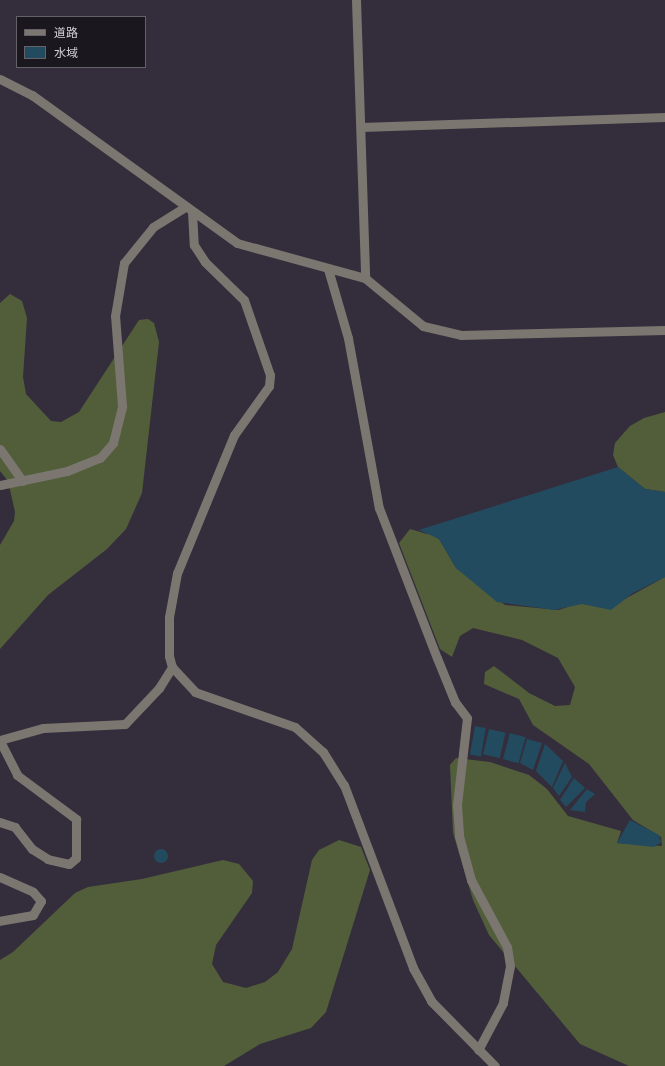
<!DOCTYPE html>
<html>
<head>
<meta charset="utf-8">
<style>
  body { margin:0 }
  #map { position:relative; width:665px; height:1066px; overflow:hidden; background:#342e3c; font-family:Manrope,"Noto Sans JP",sans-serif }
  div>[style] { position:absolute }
  .forest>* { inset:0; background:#525e3a }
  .water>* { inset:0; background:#224b5f; transform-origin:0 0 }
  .round { border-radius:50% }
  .minor>* { height:9px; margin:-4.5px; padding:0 4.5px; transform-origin:4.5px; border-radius:4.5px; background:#7b7770 }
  span { translate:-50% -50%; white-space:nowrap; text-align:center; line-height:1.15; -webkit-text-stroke:4px #1a171e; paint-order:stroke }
  .legend { position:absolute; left:16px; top:16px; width:130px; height:52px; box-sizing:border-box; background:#1a171e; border:1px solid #646168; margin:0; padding:5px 7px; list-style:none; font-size:12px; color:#d3cfd8 }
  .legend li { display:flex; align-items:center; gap:8px; height:20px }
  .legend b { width:20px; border:1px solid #646168 }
</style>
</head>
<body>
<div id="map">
  <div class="forest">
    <i style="clip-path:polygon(10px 294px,22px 301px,27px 318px,23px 377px,26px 394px,51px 421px,61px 422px,79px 412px,139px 320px,148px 319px,154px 323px,159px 342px,142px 493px,126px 529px,107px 549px,48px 595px,0 649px,0 545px,14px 521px,15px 512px,8px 481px,0 471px,0 303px)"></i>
    <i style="clip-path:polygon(665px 412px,665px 492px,645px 489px,618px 467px,613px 455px,615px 443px,630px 426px,644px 418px)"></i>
    <i style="clip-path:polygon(410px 529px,427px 534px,430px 532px,439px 539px,456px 568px,505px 605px,559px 610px,576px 604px,623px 600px,665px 577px,665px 1066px,629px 1066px,580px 1044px,489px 935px,473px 900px,453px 833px,450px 765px,456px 758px,490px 762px,529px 775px,547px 789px,568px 816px,621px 831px,617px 843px,662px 846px,661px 837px,633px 820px,589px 764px,533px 725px,519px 699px,484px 684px,485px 672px,494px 666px,529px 693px,555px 706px,570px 705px,575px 687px,558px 658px,522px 640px,473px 628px,460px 636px,452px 657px,440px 649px,399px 543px)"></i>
    <i style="clip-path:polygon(339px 840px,361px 847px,370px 870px,326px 1012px,311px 1028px,260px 1044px,224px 1066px,0 1066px,0 960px,13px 952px,75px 893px,88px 887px,142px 879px,223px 860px,239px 864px,253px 881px,252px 893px,216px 945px,212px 964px,223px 982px,246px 988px,265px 982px,278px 972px,292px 949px,312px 860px,319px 850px)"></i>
  </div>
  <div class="water">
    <i style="clip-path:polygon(618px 467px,645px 489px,665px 492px,665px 577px,633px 593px,611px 610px,582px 604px,554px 610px,497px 602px,456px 568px,439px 539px,419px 530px)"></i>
    <i style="left:475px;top:726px;width:11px;height:29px;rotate:10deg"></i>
    <i style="left:489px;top:729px;width:17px;height:26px;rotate:13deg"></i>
    <i style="left:510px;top:733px;width:16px;height:27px;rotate:15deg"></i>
    <i style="clip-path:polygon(527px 739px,542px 743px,533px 770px,520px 763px)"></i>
    <i style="clip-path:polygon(545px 744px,563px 761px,552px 787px,536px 771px)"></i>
    <i style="clip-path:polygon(565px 763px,572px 777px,559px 796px,553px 788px)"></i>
    <i style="clip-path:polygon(574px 778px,585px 788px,566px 807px,560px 800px)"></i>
    <i style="clip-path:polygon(587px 789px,595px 794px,586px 802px,585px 812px,570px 810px)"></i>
    <i style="clip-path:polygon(630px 820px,659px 835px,661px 842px,654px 847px,617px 843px)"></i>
    <i class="round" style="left:154px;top:849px;width:14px;height:14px"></i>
  </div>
  <div class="minor">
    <i style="left:356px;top:0;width:278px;rotate:88.1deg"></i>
    <i style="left:0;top:79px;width:36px;rotate:27deg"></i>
    <i style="left:32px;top:95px;width:253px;rotate:35.8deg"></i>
    <i style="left:237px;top:243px;width:133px;rotate:15.3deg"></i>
    <i style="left:365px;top:278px;width:75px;rotate:39.6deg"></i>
    <i style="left:423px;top:326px;width:39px;rotate:13deg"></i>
    <i style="left:461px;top:335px;width:204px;rotate:-1.4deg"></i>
    <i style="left:361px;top:127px;width:304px;rotate:-1.9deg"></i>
    <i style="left:192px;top:211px;width:34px;rotate:87deg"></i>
    <i style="left:194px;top:245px;width:20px;rotate:57deg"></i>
    <i style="left:205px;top:262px;width:54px;rotate:44.3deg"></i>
    <i style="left:244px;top:300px;width:79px;rotate:70.9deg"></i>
    <i style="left:270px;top:375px;width:11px;rotate:95deg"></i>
    <i style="left:269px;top:386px;width:60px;rotate:125.5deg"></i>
    <i style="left:234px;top:435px;width:149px;rotate:112.4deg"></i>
    <i style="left:177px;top:573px;width:45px;rotate:100.3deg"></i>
    <i style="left:169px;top:617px;width:39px;rotate:90deg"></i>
    <i style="left:169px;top:656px;width:11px;rotate:75deg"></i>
    <i style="left:172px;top:667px;width:34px;rotate:47deg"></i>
    <i style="left:195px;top:692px;width:106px;rotate:19.3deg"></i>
    <i style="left:295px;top:727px;width:38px;rotate:42deg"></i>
    <i style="left:323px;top:752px;width:39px;rotate:58deg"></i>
    <i style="left:344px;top:785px;width:196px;rotate:69.3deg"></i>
    <i style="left:413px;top:968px;width:38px;rotate:61deg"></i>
    <i style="left:431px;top:1001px;width:91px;rotate:45.4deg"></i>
    <i style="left:328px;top:269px;width:72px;rotate:73.8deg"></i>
    <i style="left:348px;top:338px;width:173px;rotate:79.7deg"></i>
    <i style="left:379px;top:508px;width:161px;rotate:68.9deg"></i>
    <i style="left:437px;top:658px;width:48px;rotate:67.8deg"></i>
    <i style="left:455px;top:702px;width:20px;rotate:53deg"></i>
    <i style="left:467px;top:718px;width:88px;rotate:96.6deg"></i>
    <i style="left:457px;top:805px;width:31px;rotate:86deg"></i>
    <i style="left:459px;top:836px;width:46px;rotate:74.7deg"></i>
    <i style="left:471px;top:880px;width:76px;rotate:61.8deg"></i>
    <i style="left:507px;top:947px;width:19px;rotate:81deg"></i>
    <i style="left:510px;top:966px;width:38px;rotate:101deg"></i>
    <i style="left:503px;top:1003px;width:53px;rotate:118deg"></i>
    <i style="left:0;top:449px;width:39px;rotate:55deg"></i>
    <i style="left:0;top:485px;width:68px;rotate:-11.8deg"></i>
    <i style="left:67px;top:471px;width:35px;rotate:-22deg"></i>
    <i style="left:100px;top:458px;width:20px;rotate:-49deg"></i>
    <i style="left:113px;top:443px;width:38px;rotate:-76deg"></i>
    <i style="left:122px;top:406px;width:90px;rotate:-94.4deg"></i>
    <i style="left:115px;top:316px;width:54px;rotate:-80.4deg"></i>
    <i style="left:124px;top:263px;width:46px;rotate:-51.1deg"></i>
    <i style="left:153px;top:227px;width:39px;rotate:-32deg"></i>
    <i style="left:0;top:740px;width:45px;rotate:-15.6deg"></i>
    <i style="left:43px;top:728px;width:82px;rotate:-2.8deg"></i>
    <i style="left:125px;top:724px;width:50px;rotate:-46.6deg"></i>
    <i style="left:159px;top:688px;width:25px;rotate:-58deg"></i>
    <i style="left:0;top:741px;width:38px;rotate:63deg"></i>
    <i style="left:17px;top:775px;width:74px;rotate:36.7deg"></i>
    <i style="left:76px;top:819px;width:39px;rotate:90deg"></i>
    <i style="left:76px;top:858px;width:9px;rotate:139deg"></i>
    <i style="left:69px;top:864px;width:22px;rotate:-167deg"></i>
    <i style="left:48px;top:859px;width:19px;rotate:-148deg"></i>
    <i style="left:32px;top:849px;width:28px;rotate:-128deg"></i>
    <i style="left:15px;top:827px;width:16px;rotate:-162deg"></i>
    <i style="left:0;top:877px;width:36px;rotate:24deg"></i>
    <i style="left:33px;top:892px;width:12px;rotate:48deg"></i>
    <i style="left:41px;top:901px;width:16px;rotate:120deg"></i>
    <i style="left:33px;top:915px;width:34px;rotate:170deg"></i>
  </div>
  <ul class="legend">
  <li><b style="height:5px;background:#7b7770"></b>道路</li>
  <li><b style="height:11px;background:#224b5f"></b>水域</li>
  </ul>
</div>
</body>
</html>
